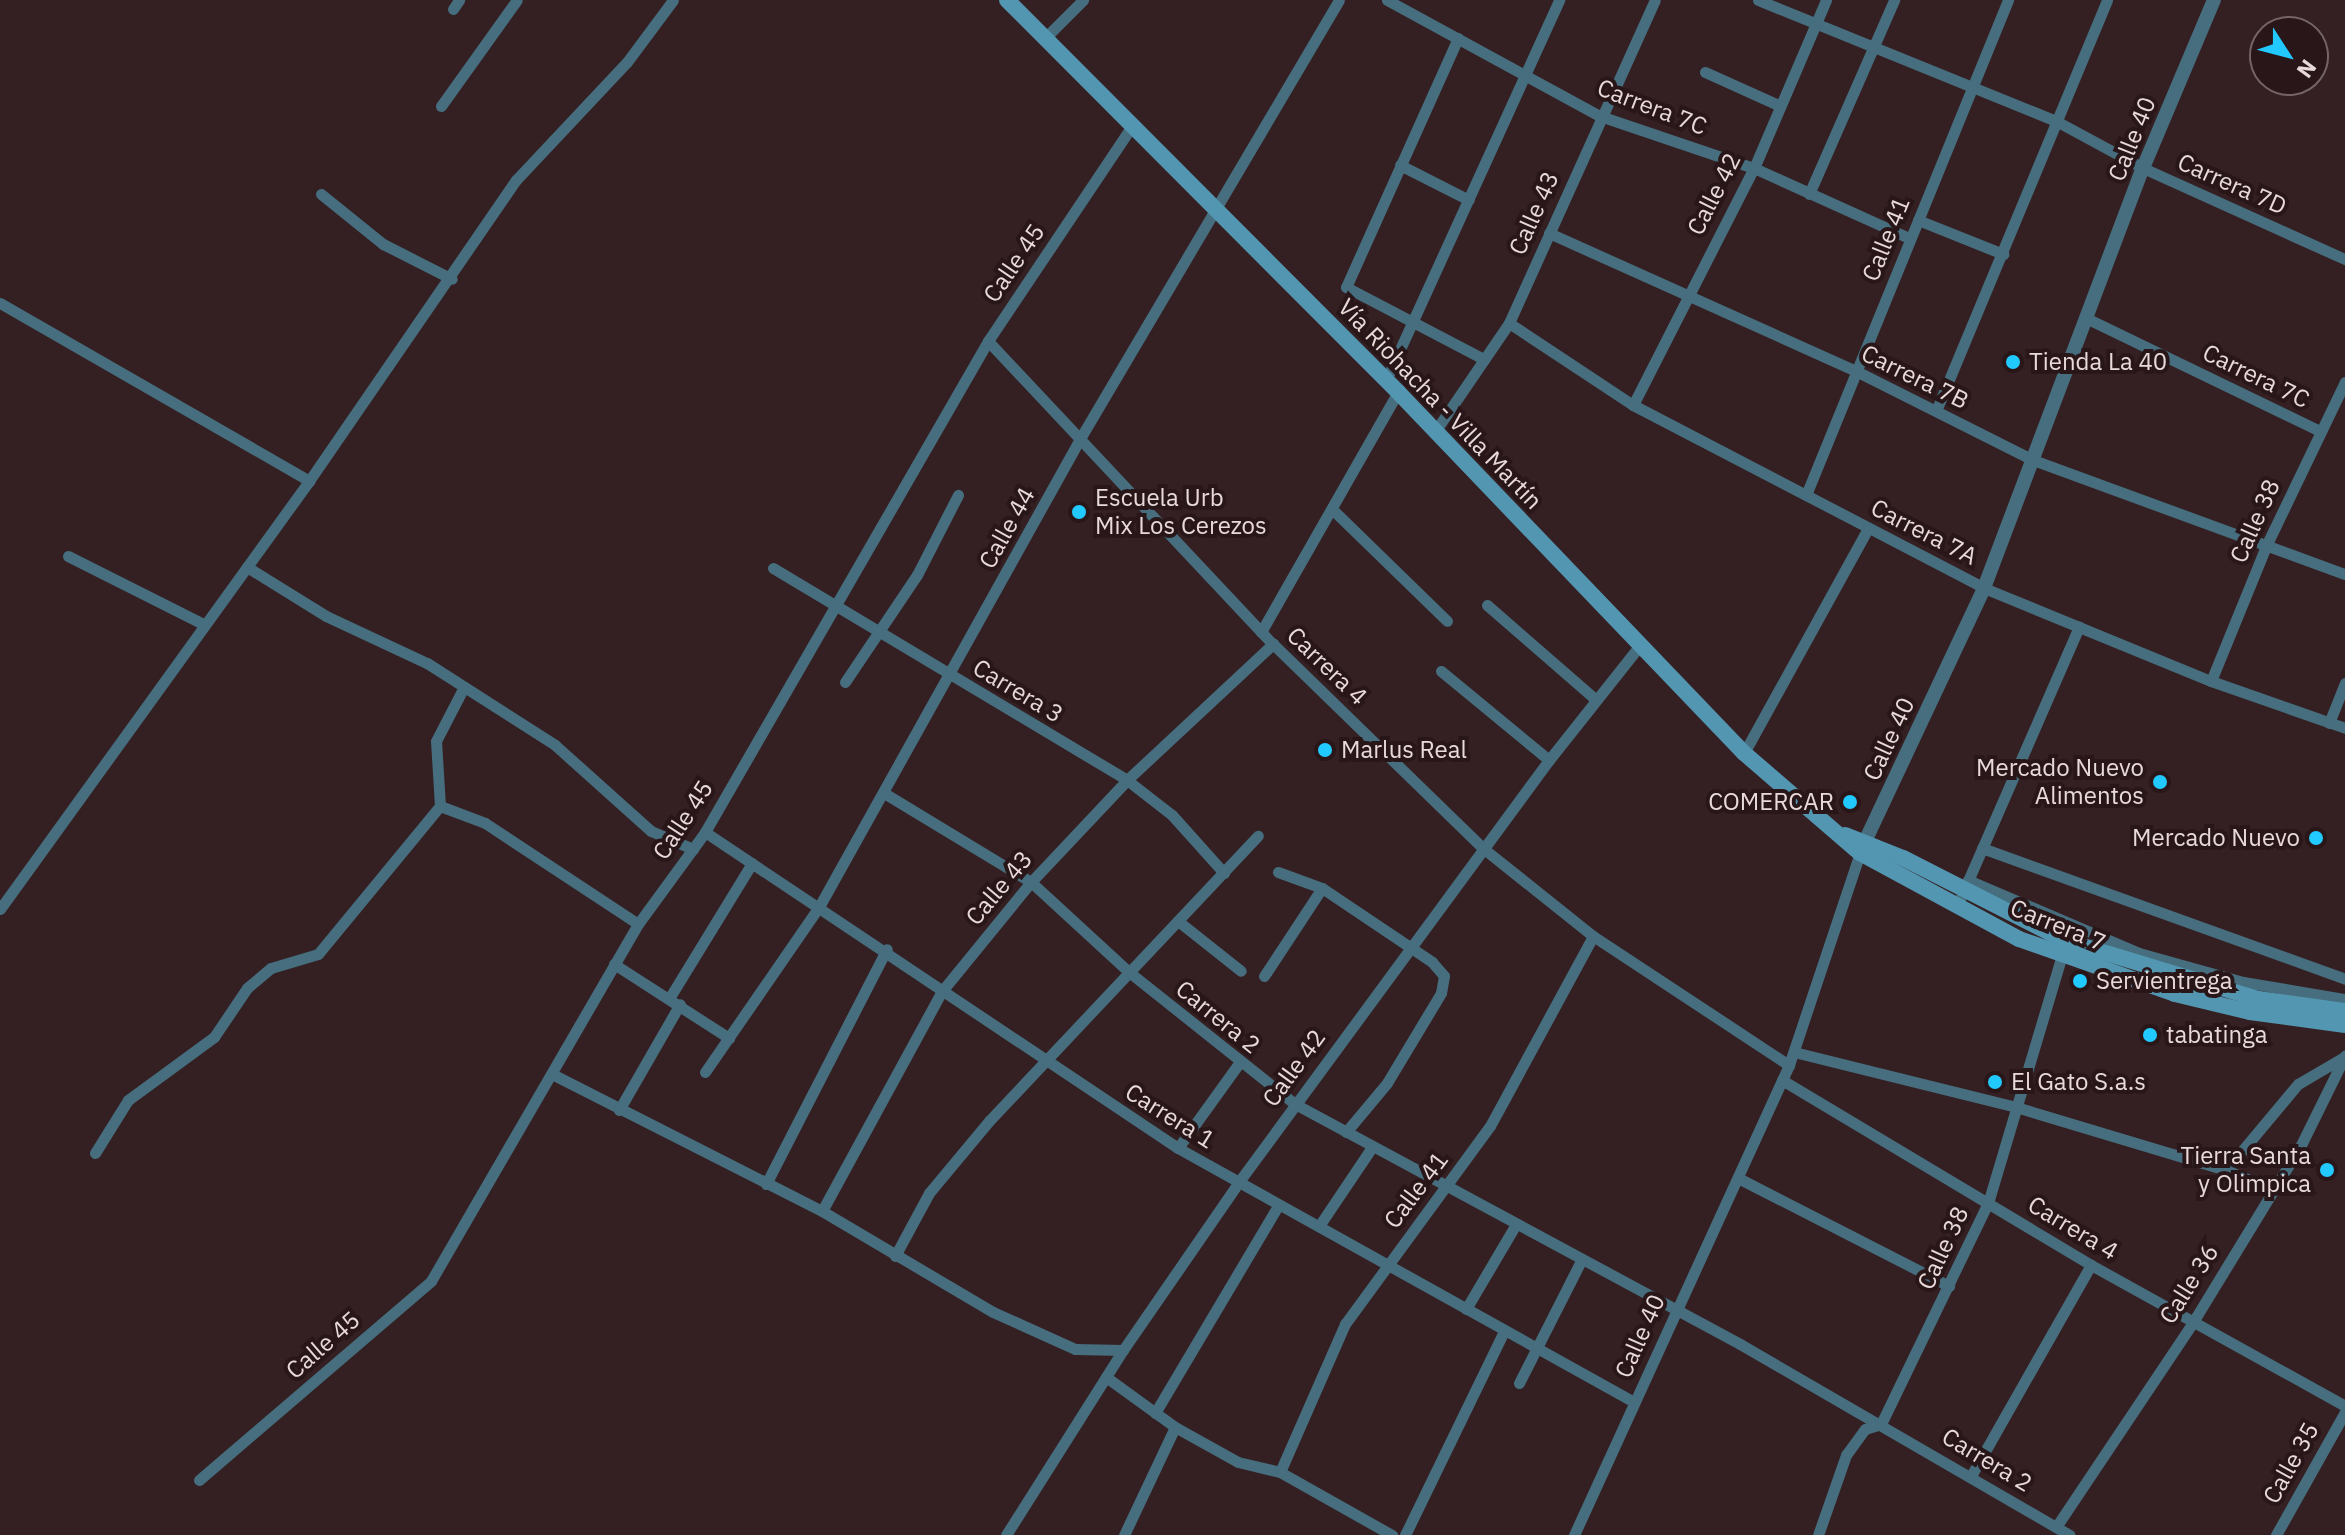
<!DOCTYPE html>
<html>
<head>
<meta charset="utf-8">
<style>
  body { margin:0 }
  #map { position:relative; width:2345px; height:1535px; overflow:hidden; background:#342022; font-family:"IBM Plex Sans",sans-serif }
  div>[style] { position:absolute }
  .minor>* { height:11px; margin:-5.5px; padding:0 5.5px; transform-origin:5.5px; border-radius:5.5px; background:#466e7e }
  .tertiary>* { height:14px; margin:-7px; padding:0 7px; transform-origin:7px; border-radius:7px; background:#466e7e }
  .secondary>* { height:16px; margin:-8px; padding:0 8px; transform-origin:8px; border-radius:8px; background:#5396b1 }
  .dots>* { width:22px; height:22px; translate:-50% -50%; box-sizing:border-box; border:4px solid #291618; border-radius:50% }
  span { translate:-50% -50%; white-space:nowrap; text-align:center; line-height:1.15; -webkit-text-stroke:8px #291618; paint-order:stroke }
  .street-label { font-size:24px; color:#e8dada }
  .poi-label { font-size:24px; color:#e8dada }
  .left { translate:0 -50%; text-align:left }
  .right { translate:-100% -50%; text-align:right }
  .north { position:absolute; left:2249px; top:16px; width:80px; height:80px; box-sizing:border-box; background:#291618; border:2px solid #756466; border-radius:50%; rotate:126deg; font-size:22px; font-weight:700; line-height:32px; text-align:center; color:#e8dada }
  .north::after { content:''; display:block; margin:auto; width:28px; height:36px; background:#22c9fe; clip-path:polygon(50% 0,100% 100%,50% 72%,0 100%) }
</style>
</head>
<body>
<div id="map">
  <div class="minor">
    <i style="left:1387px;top:0;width:243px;rotate:28.6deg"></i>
    <i style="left:1600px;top:116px;width:163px;rotate:18.7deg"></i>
    <i style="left:1754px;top:168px;width:170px;rotate:24.3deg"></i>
    <i style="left:1758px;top:0;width:324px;rotate:22.1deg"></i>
    <i style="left:2058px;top:122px;width:97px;rotate:28.4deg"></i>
    <i style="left:2143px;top:168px;width:222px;rotate:24.3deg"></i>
    <i style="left:453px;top:9px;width:11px;rotate:-56deg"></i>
    <i style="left:1045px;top:38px;width:54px;rotate:-45deg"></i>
    <i style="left:1458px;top:38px;width:273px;rotate:114.2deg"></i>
    <i style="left:1346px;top:287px;width:156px;rotate:27.6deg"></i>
    <i style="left:1705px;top:72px;width:80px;rotate:24.3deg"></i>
    <i style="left:441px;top:106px;width:130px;rotate:-54.4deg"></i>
    <i style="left:1400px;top:165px;width:77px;rotate:26.9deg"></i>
    <i style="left:321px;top:194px;width:80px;rotate:38.9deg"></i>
    <i style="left:383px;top:244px;width:77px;rotate:26.9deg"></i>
    <i style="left:1809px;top:194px;width:212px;rotate:-66.3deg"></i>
    <i style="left:1918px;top:220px;width:92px;rotate:21.8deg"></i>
    <i style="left:1549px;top:233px;width:339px;rotate:24.2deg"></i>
    <i style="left:1858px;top:372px;width:196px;rotate:26.7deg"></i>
    <i style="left:2033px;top:460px;width:332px;rotate:20.1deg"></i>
    <i style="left:0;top:303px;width:357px;rotate:29.9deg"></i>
    <i style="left:2086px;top:318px;width:260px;rotate:25.8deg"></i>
    <i style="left:1509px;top:323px;width:149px;rotate:33.5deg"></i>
    <i style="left:1633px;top:405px;width:396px;rotate:27.5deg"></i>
    <i style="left:1984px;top:588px;width:245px;rotate:22.3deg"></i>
    <i style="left:2211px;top:681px;width:142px;rotate:19.3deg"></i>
    <i style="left:988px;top:341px;width:416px;rotate:46.8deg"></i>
    <i style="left:1273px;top:644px;width:294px;rotate:44.2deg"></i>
    <i style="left:1484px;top:849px;width:139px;rotate:38.6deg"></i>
    <i style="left:1593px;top:936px;width:235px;rotate:33.4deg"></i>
    <i style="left:1386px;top:380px;width:418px;rotate:-65.5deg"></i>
    <i style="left:1633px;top:405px;width:266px;rotate:-63deg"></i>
    <i style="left:1754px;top:168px;width:183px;rotate:-66.8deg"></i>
    <i style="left:1936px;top:411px;width:445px;rotate:-67.4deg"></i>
    <i style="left:1434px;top:433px;width:133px;rotate:-55.7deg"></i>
    <i style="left:1509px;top:323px;width:354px;rotate:-65.7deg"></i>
    <i style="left:1806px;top:495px;width:535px;rotate:-67.8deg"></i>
    <i style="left:1333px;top:510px;width:159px;rotate:44.2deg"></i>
    <i style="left:68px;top:556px;width:153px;rotate:26.7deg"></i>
    <i style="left:247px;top:567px;width:93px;rotate:31.8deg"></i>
    <i style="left:326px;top:616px;width:111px;rotate:25deg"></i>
    <i style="left:427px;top:663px;width:152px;rotate:32.6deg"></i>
    <i style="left:555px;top:745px;width:129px;rotate:41.9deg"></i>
    <i style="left:651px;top:831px;width:46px;rotate:23.2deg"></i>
    <i style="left:773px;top:568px;width:413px;rotate:30.9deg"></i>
    <i style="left:1127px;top:780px;width:57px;rotate:37.9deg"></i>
    <i style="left:1172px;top:815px;width:78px;rotate:48.1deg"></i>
    <i style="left:1487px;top:605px;width:143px;rotate:41deg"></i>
    <i style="left:1261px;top:632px;width:276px;rotate:-60.3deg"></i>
    <i style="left:1441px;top:671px;width:140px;rotate:39.5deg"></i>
    <i style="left:2211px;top:681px;width:146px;rotate:-67.8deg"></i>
    <i style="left:2266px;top:546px;width:182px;rotate:-64.3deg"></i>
    <i style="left:845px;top:682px;width:129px;rotate:-56.1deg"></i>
    <i style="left:917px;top:575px;width:90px;rotate:-62.9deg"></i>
    <i style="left:2329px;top:723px;width:43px;rotate:-68.2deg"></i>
    <i style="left:1744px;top:753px;width:257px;rotate:-61.1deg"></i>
    <i style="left:884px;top:793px;width:172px;rotate:31.2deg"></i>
    <i style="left:1031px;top:882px;width:133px;rotate:42.6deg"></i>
    <i style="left:1129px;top:972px;width:212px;rotate:38.5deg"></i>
    <i style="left:1295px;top:1104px;width:506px;rotate:28.34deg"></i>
    <i style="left:1740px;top:1344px;width:381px;rotate:30.1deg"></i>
    <i style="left:440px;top:806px;width:65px;rotate:-93.5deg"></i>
    <i style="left:436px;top:741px;width:61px;rotate:-62.6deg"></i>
    <i style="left:705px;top:832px;width:569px;rotate:33.75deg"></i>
    <i style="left:1178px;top:1148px;width:522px;rotate:29.12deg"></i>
    <i style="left:1982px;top:848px;width:386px;rotate:19.8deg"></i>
    <i style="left:1278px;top:872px;width:47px;rotate:20deg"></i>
    <i style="left:1322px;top:888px;width:133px;rotate:33.9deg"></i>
    <i style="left:1432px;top:962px;width:18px;rotate:49deg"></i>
    <i style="left:1444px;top:976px;width:17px;rotate:100deg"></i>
    <i style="left:1441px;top:993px;width:105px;rotate:121deg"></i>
    <i style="left:1387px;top:1083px;width:64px;rotate:129.9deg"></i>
    <i style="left:1968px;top:880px;width:186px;rotate:23.1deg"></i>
    <i style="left:2139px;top:953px;width:108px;rotate:15.6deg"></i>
    <i style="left:2243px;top:982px;width:103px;rotate:9.5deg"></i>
    <i style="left:1957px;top:906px;width:305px;rotate:-66.4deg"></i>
    <i style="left:0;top:909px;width:528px;rotate:-54.17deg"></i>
    <i style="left:309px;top:481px;width:365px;rotate:-55.5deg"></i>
    <i style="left:516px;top:180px;width:162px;rotate:-46.8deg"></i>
    <i style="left:627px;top:62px;width:77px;rotate:-53.4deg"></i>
    <i style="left:1178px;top:921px;width:80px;rotate:38.4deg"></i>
    <i style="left:614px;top:964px;width:137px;rotate:32.8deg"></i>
    <i style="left:1264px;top:976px;width:105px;rotate:-56.6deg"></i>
    <i style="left:670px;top:997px;width:157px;rotate:-58.5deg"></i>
    <i style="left:1794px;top:1052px;width:229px;rotate:13.9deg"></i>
    <i style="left:2016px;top:1107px;width:219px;rotate:16.7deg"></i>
    <i style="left:2226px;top:1170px;width:52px;rotate:22.6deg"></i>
    <i style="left:705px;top:1072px;width:203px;rotate:-55.4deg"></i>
    <i style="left:820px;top:905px;width:536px;rotate:-60.85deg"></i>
    <i style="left:1081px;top:437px;width:507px;rotate:-59.44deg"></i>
    <i style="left:552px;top:1074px;width:303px;rotate:26.9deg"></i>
    <i style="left:822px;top:1211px;width:199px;rotate:30.6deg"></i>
    <i style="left:993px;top:1312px;width:90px;rotate:24.3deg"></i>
    <i style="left:1075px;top:1349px;width:48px;rotate:1.2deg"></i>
    <i style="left:1782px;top:1080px;width:360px;rotate:30.9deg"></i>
    <i style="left:2091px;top:1265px;width:291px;rotate:29deg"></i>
    <i style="left:619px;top:1110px;width:122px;rotate:-60.1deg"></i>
    <i style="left:1178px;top:1148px;width:105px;rotate:-54.3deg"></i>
    <i style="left:95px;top:1153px;width:62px;rotate:-58.1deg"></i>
    <i style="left:128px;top:1100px;width:107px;rotate:-36.2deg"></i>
    <i style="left:214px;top:1037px;width:59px;rotate:-56deg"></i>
    <i style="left:247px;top:988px;width:31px;rotate:-40deg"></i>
    <i style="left:271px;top:968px;width:49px;rotate:-16.6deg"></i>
    <i style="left:318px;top:954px;width:192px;rotate:-50.5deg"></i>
    <i style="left:440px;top:806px;width:48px;rotate:20.7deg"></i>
    <i style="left:485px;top:823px;width:183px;rotate:33.4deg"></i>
    <i style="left:2226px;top:1170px;width:112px;rotate:-50.1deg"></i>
    <i style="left:2298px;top:1084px;width:53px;rotate:-30.4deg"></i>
    <i style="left:1740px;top:1179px;width:235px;rotate:27.1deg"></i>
    <i style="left:766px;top:1184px;width:264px;rotate:-62.8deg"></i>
    <i style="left:822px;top:1211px;width:251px;rotate:-61.4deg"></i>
    <i style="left:942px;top:991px;width:141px;rotate:-50.8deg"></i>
    <i style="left:1031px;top:882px;width:140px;rotate:-46.7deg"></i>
    <i style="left:1127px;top:780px;width:200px;rotate:-43deg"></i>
    <i style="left:1319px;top:1226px;width:95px;rotate:-56.1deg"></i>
    <i style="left:895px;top:1256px;width:72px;rotate:-61.6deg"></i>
    <i style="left:929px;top:1193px;width:94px;rotate:-50.2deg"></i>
    <i style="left:989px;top:1121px;width:392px;rotate:-46.7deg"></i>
    <i style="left:1466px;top:1309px;width:99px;rotate:-59.5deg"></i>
    <i style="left:1106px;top:1377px;width:85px;rotate:35.9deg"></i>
    <i style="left:1175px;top:1427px;width:72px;rotate:29.1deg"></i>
    <i style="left:1238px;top:1462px;width:43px;rotate:13.4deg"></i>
    <i style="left:1280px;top:1472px;width:129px;rotate:29.4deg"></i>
    <i style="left:1519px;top:1383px;width:139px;rotate:-63.1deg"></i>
    <i style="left:1155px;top:1413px;width:241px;rotate:-59.3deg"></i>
    <i style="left:1280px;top:1472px;width:162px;rotate:-66.3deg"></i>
    <i style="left:1345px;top:1324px;width:245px;rotate:-53.8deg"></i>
    <i style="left:1490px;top:1126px;width:216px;rotate:-61.5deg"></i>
    <i style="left:1971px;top:1476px;width:243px;rotate:-60.4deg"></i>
    <i style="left:199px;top:1480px;width:306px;rotate:-40.6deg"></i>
    <i style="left:431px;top:1281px;width:413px;rotate:-59.9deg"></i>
    <i style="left:638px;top:924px;width:114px;rotate:-53.9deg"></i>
    <i style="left:705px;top:832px;width:567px;rotate:-60.04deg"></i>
    <i style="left:988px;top:341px;width:261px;rotate:-56.2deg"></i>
    <i style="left:2056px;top:1527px;width:247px;rotate:-56.2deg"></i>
    <i style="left:2193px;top:1322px;width:205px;rotate:-58.6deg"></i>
    <i style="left:2300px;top:1147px;width:102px;rotate:-63.7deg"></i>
    <i style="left:1006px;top:1535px;width:219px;rotate:-57.7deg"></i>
    <i style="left:1123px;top:1350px;width:203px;rotate:-55.4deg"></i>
    <i style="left:1238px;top:1183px;width:525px;rotate:-53.68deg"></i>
    <i style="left:1549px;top:760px;width:148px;rotate:-51.6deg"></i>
    <i style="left:1124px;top:1535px;width:119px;rotate:-64.7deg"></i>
    <i style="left:1405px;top:1535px;width:227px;rotate:-64.1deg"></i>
    <i style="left:1574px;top:1535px;width:517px;rotate:-65.42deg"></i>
    <i style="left:1789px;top:1065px;width:224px;rotate:-71.5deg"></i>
    <i style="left:1818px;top:1535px;width:85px;rotate:-70.7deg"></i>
    <i style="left:1846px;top:1455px;width:32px;rotate:-54deg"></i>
    <i style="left:1865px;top:1429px;width:17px;rotate:-17deg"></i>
    <i style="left:1881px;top:1424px;width:246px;rotate:-64.2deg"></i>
    <i style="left:1988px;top:1203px;width:260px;rotate:-73.4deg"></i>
    <i style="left:2276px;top:1535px;width:141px;rotate:-60.7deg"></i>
  </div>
  <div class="tertiary">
    <i style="left:1860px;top:852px;width:292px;rotate:-64.8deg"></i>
    <i style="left:1984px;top:588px;width:449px;rotate:-69.3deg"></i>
    <i style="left:2143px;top:168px;width:182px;rotate:-67.1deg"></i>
  </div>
  <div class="secondary">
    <i style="left:1007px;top:0;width:554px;rotate:45.07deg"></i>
    <i style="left:1398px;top:392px;width:500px;rotate:46.22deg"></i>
    <i style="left:1744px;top:753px;width:153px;rotate:40.8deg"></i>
    <i style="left:1860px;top:853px;width:181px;rotate:28.4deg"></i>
    <i style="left:2019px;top:939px;width:46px;rotate:19.2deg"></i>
    <i style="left:2062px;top:954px;width:120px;rotate:19.5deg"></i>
    <i style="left:2175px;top:994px;width:77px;rotate:13.5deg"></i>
    <i style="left:2250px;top:1012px;width:96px;rotate:7.8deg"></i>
    <i style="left:1845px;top:835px;width:62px;rotate:21.6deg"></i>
    <i style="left:1903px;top:858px;width:183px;rotate:27deg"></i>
    <i style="left:2066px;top:941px;width:201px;rotate:16.8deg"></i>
    <i style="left:2258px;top:999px;width:88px;rotate:7.9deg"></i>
  </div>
  <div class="dots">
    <i style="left:2013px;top:362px;background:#22c9fe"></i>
    <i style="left:1079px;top:512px;background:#22c9fe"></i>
    <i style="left:1325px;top:750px;background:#22c9fe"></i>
    <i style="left:2160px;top:782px;background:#22c9fe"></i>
    <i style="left:1850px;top:802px;background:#22c9fe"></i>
    <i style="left:2316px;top:838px;background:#22c9fe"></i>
    <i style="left:2080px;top:981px;background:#22c9fe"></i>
    <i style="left:2150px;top:1035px;background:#22c9fe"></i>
    <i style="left:1995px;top:1082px;background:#22c9fe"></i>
    <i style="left:2327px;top:1170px;background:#22c9fe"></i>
  </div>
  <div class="street-label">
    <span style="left:1652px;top:107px;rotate:21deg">Carrera 7C</span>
    <span style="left:2132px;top:139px;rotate:-68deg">Calle 40</span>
    <span style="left:2232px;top:184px;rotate:24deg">Carrera 7D</span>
    <span style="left:1714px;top:194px;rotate:-63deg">Calle 42</span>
    <span style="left:1534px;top:213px;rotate:-66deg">Calle 43</span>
    <span style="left:1886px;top:239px;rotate:-68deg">Calle 41</span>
    <span style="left:1014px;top:263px;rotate:-56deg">Calle 45</span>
    <span style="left:2256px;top:376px;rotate:26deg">Carrera 7C</span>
    <span style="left:1915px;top:377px;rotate:26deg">Carrera 7B</span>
    <span style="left:1440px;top:404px;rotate:46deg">Vía Riohacha - Villa Martín</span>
    <span style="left:2255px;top:521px;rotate:-66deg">Calle 38</span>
    <span style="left:1007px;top:528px;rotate:-61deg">Calle 44</span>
    <span style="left:1924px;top:532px;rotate:27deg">Carrera 7A</span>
    <span style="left:1327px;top:666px;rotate:44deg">Carrera 4</span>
    <span style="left:1018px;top:691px;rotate:31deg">Carrera 3</span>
    <span style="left:1889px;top:739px;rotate:-65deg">Calle 40</span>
    <span style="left:683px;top:820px;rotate:-57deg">Calle 45</span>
    <span style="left:999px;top:888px;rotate:-50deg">Calle 43</span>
    <span style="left:2058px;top:925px;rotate:22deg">Carrera 7</span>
    <span style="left:1218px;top:1017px;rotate:39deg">Carrera 2</span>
    <span style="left:1294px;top:1068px;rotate:-54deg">Calle 42</span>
    <span style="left:1170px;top:1116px;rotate:32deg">Carrera 1</span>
    <span style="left:1416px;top:1190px;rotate:-53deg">Calle 41</span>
    <span style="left:2073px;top:1228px;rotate:31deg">Carrera 4</span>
    <span style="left:1943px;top:1248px;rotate:-65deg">Calle 38</span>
    <span style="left:2189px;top:1284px;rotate:-58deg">Calle 36</span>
    <span style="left:1640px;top:1336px;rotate:-66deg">Calle 40</span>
    <span style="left:323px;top:1345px;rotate:-41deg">Calle 45</span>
    <span style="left:1987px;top:1460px;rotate:31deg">Carrera 2</span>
    <span style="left:2291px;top:1463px;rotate:-61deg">Calle 35</span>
  </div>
  <div class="poi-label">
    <span class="left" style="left:2029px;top:362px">Tienda La 40</span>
    <span class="left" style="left:1095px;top:512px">Escuela Urb<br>Mix Los Cerezos</span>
    <span class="left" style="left:1341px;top:750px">Marlus Real</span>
    <span class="right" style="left:2144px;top:782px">Mercado Nuevo<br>Alimentos</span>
    <span class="right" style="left:1834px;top:802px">COMERCAR</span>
    <span class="right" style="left:2300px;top:838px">Mercado Nuevo</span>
    <span class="left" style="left:2096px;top:981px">Servientrega</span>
    <span class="left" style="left:2166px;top:1035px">tabatinga</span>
    <span class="left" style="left:2011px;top:1082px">El Gato S.a.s</span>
    <span class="right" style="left:2311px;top:1170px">Tierra Santa<br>y Olimpica</span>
  </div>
  <div class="north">N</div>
</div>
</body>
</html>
